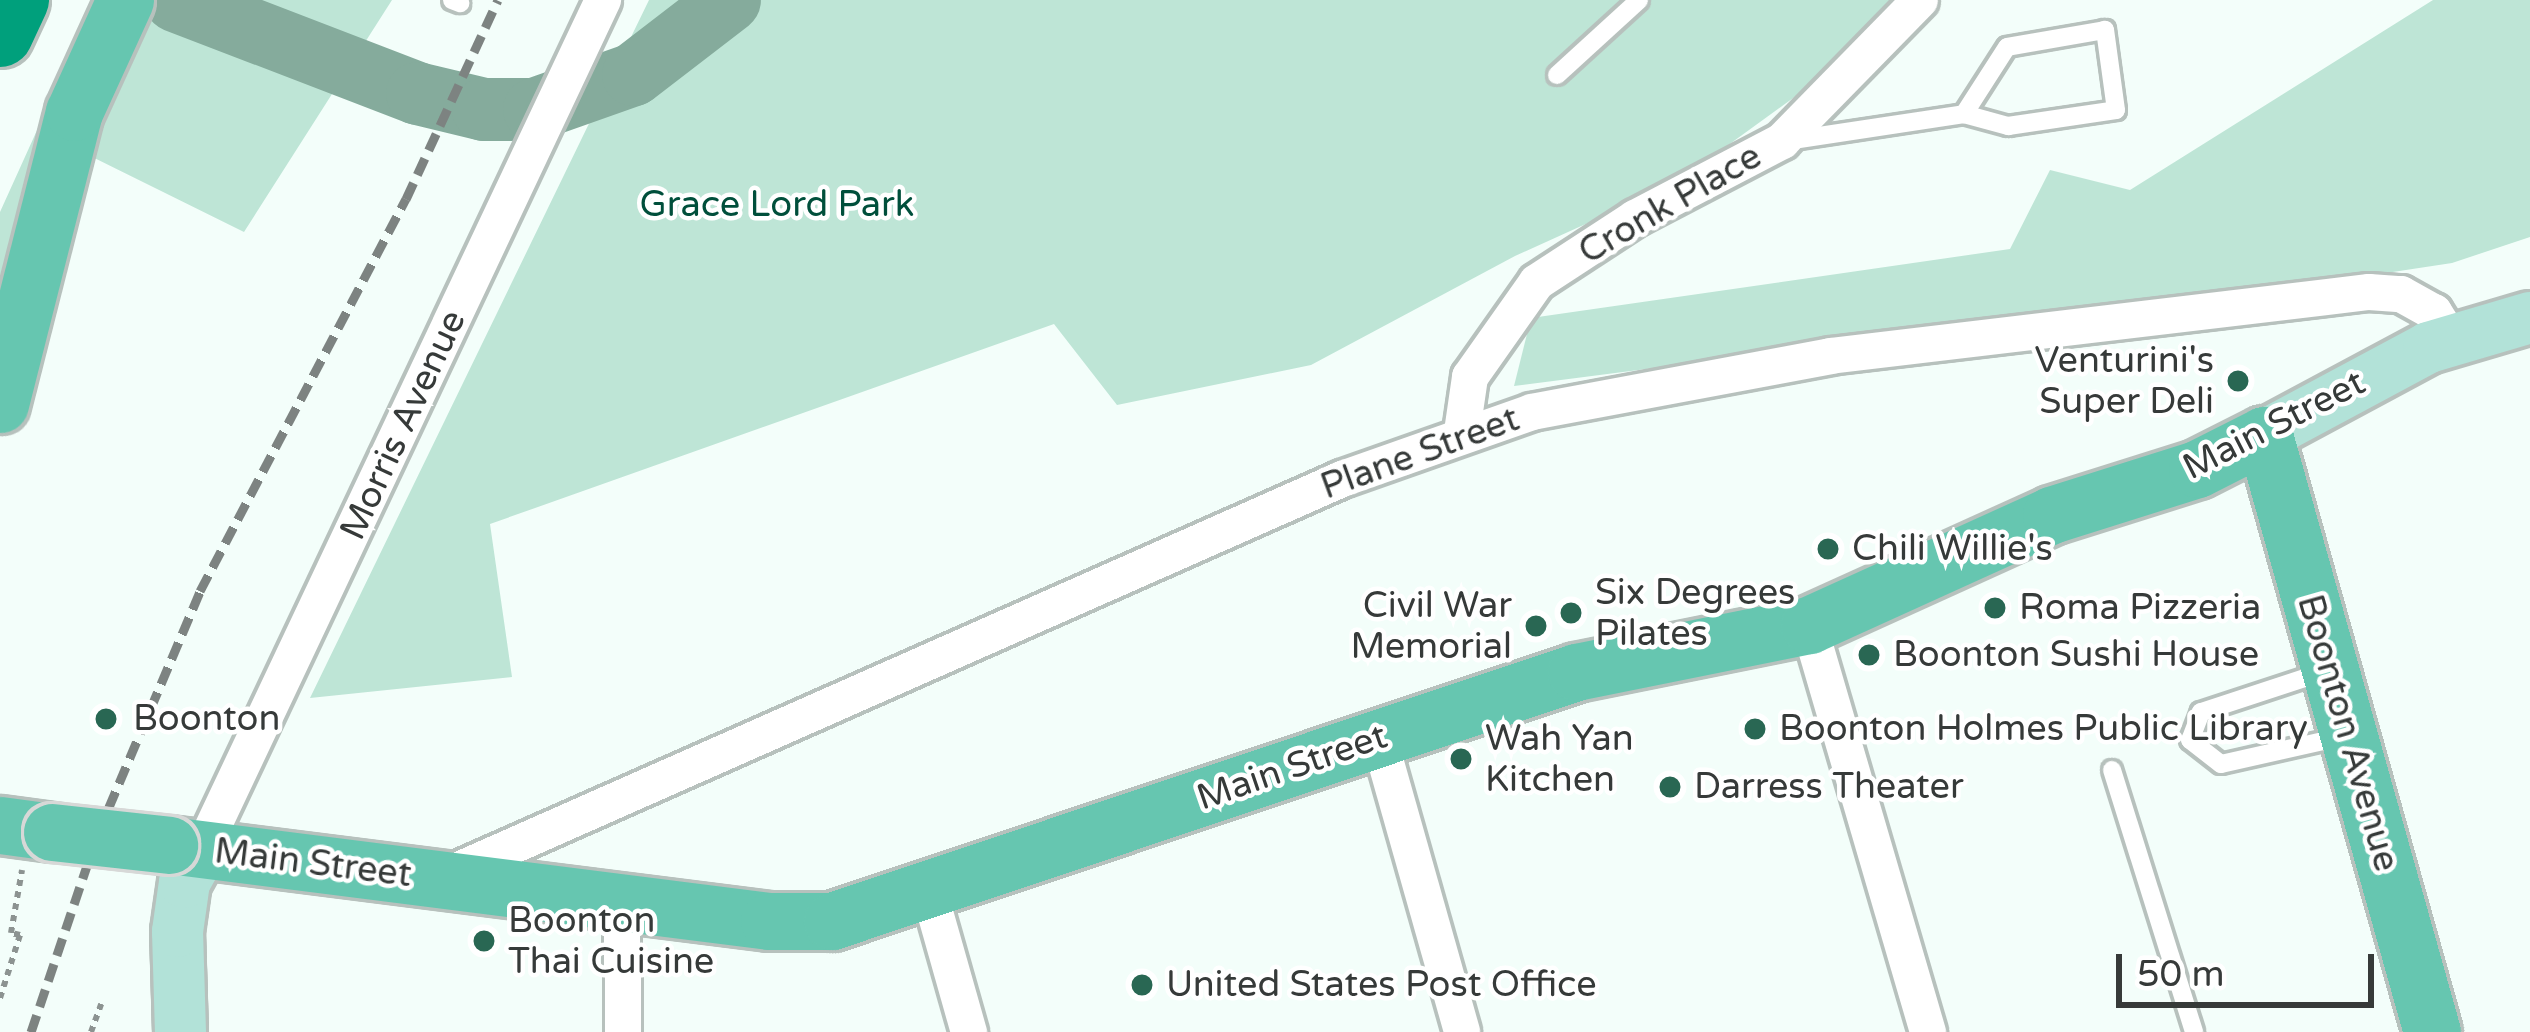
<!DOCTYPE html>
<html>
<head>
<meta charset="utf-8">
<style>
  body { margin:0 }
  #map { position:relative; width:2530px; height:1032px; overflow:hidden; background:#f3fefa; font-family:"Varela Round",sans-serif }
  div>[style] { position:absolute }
  .green>* { inset:0; background:#bee5d6 }
  .water>* { inset:0; background:#85ab9c }
  .river>* { height:63px; margin:-31.5px; padding:0 31.5px; transform-origin:31.5px; border-radius:31.5px; background:#85ab9c }
  .path>* { height:6px; margin-top:-3px; transform-origin:0; background:repeating-linear-gradient(90deg,#8c9391 0 6px,transparent 0 12px) }
  .roads { filter:drop-shadow(3px 0 #b7c1bd) drop-shadow(-3px 0 #b7c1bd) drop-shadow(0 3px #b7c1bd) drop-shadow(0 -3px #b7c1bd) }
  .lane>* { height:18px; margin:-9px; padding:0 9px; transform-origin:9px; border-radius:9px; background:#fff }
  .street>* { height:36px; margin:-18px; padding:0 18px; transform-origin:18px; border-radius:18px; background:#fff }
  .secondary>* { height:51px; margin:-25.5px; padding:0 25.5px; transform-origin:25.5px; border-radius:25.5px; background:#b2e2d8 }
  .primary>* { height:57px; margin:-28.5px; padding:0 28.5px; transform-origin:28.5px; border-radius:28.5px; background:#66c6b0 }
  .highway>* { height:66px; margin:-33px; padding:0 33px; transform-origin:33px; border-radius:33px; background:#00a07c }
  .rail>* { height:9px; margin-top:-4.5px; transform-origin:0; background:repeating-linear-gradient(90deg,#7d8381 0 18px,transparent 0 27px) }
  .bridges { filter:drop-shadow(3px 0 #d7d8d7) drop-shadow(-3px 0 #d7d8d7) drop-shadow(0 3px #d7d8d7) drop-shadow(0 -3px #d7d8d7) }
  .primary-bridge>* { height:57px; margin:-28.5px; padding:0 28.5px; transform-origin:28.5px; border-radius:28.5px; background:#66c6b0 }
  .dots>* { width:33px; height:33px; translate:-50% -50%; box-sizing:border-box; border:6px solid #fff; border-radius:50% }
  span { translate:-50% -50%; white-space:nowrap; text-align:center; line-height:1.15; -webkit-text-stroke:9px #fff; paint-order:stroke }
  .street-label { font-size:36px; color:#363a39 }
  .park-label { font-size:36px; color:#004f3b }
  .poi-label { font-size:36px; color:#363a39 }
  .right { translate:-100% -50%; text-align:right }
  .left { translate:0 -50%; text-align:left }
  .scale { position:absolute; left:2116px; top:954px; width:258px; height:54px; box-sizing:border-box; border:6px solid #363a39; border-top:0; padding-left:15px; font-size:36px; line-height:42px; white-space:nowrap; color:#363a39; -webkit-text-stroke:9px #fff; paint-order:stroke }
</style>
</head>
<body>
<div id="map">
  <div class="green">
    <i style="clip-path:polygon(96px 0,392px 0,244px 232px,62px 142px,0 351px,0 212px)"></i>
    <i style="clip-path:polygon(649px 0,1898px 0,1847px 59px,1676px 183px,1515px 256px,1311px 365px,1117px 405px,1054px 324px,490px 524px,512px 677px,310px 698px)"></i>
    <i style="clip-path:polygon(2433px 0,2530px 0,2530px 237px,2452px 263px,2340px 280px,1514px 386px,1531px 318px,2010px 249px,2050px 170px,2130px 190px)"></i>
  </div>
  <div class="water">
    <i style="clip-path:polygon(699px 0,757px 0,591px 115px,626px 46px)"></i>
  </div>
  <div class="river">
    <i style="left:175px;top:0;width:259px;rotate:21deg"></i>
    <i style="left:417px;top:93px;width:68px;rotate:13.6deg"></i>
    <i style="left:483px;top:109px;width:51px"></i>
    <i style="left:534px;top:109px;width:105px;rotate:-19.5deg"></i>
    <i style="left:633px;top:74px;width:121px;rotate:-37.6deg"></i>
  </div>
  <div class="path">
    <i style="left:0;top:998px;width:66px;rotate:-72.4deg"></i>
    <i style="left:20px;top:935px;width:9px;rotate:-167deg"></i>
    <i style="left:11px;top:933px;width:64px;rotate:-80.1deg"></i>
    <i style="left:91px;top:1032px;width:30px;rotate:-70deg"></i>
  </div>
  <div class="roads">
    <div class="lane">
      <i style="left:452px;top:0;width:9px;rotate:21deg"></i>
      <i style="left:1557px;top:75px;width:111px;rotate:-42.4deg"></i>
      <i style="left:1786px;top:141px;width:180px;rotate:-8.6deg"></i>
      <i style="left:1964px;top:114px;width:46px;rotate:15.3deg"></i>
      <i style="left:2008px;top:126px;width:109px;rotate:-8.4deg"></i>
      <i style="left:2116px;top:110px;width:81px;rotate:-97.8deg"></i>
      <i style="left:2105px;top:30px;width:99px;rotate:170.2deg"></i>
      <i style="left:2007px;top:47px;width:80px;rotate:122.7deg"></i>
      <i style="left:2326px;top:671px;width:132px;rotate:161.8deg"></i>
      <i style="left:2201px;top:712px;width:30px;rotate:111deg"></i>
      <i style="left:2190px;top:740px;width:39px;rotate:38deg"></i>
      <i style="left:2221px;top:764px;width:123px;rotate:-12.7deg"></i>
      <i style="left:2112px;top:770px;width:275px;rotate:72.6deg"></i>
    </div>
    <div class="street">
      <i style="left:1462px;top:432px;width:56px;rotate:-81.7deg"></i>
      <i style="left:1470px;top:377px;width:116px;rotate:-54.8deg"></i>
      <i style="left:1537px;top:282px;width:117px;rotate:-33.1deg"></i>
      <i style="left:1635px;top:218px;width:166px;rotate:-27.6deg"></i>
      <i style="left:1782px;top:141px;width:197px;rotate:-45.6deg"></i>
      <i style="left:1809px;top:625px;width:424px;rotate:73.7deg"></i>
      <i style="left:1379px;top:738px;width:305px;rotate:74.2deg"></i>
      <i style="left:202px;top:850px;width:940px;rotate:-64.74deg"></i>
      <i style="left:445px;top:876px;width:981px;rotate:-23.87deg"></i>
      <i style="left:1342px;top:479px;width:201px;rotate:-19.4deg"></i>
      <i style="left:1532px;top:412px;width:303px;rotate:-10.6deg"></i>
      <i style="left:1830px;top:356px;width:543px;rotate:-6.77deg"></i>
      <i style="left:2369px;top:292px;width:32px;rotate:4deg"></i>
      <i style="left:2401px;top:294px;width:38px;rotate:29deg"></i>
      <i style="left:2434px;top:312px;width:32px;rotate:58deg"></i>
      <i style="left:929px;top:891px;width:147px;rotate:74.2deg"></i>
      <i style="left:622px;top:900px;width:132px;rotate:89.6deg"></i>
    </div>
    <div class="secondary">
      <i style="left:2264px;top:435px;width:186px;rotate:-28.2deg"></i>
      <i style="left:2428px;top:347px;width:106px;rotate:-16.4deg"></i>
      <i style="left:180px;top:1032px;width:101px;rotate:-91.7deg"></i>
      <i style="left:177px;top:931px;width:49px;rotate:-81.9deg"></i>
      <i style="left:184px;top:882px;width:37px;rotate:-61deg"></i>
    </div>
    <div class="primary">
      <i style="left:0;top:404px;width:301px;rotate:-75.8deg"></i>
      <i style="left:74px;top:112px;width:123px;rotate:-65.5deg"></i>
      <i style="left:0;top:825px;width:52px;rotate:7.7deg"></i>
      <i style="left:169px;top:845px;width:605px;rotate:7.22deg"></i>
      <i style="left:769px;top:921px;width:63px"></i>
      <i style="left:832px;top:921px;width:785px;rotate:-18.5deg"></i>
      <i style="left:1576px;top:672px;width:238px;rotate:-11.4deg"></i>
      <i style="left:1809px;top:625px;width:266px;rotate:-24.4deg"></i>
      <i style="left:2051px;top:515px;width:153px;rotate:-17.5deg"></i>
      <i style="left:2197px;top:469px;width:75px;rotate:-26.9deg"></i>
      <i style="left:2264px;top:435px;width:620px;rotate:74.28deg"></i>
    </div>
    <div class="highway">
      <i style="left:0;top:34px;width:38px;rotate:-65deg"></i>
    </div>
  </div>
  <div class="rail">
    <i style="left:31px;top:1032px;width:210px;rotate:-71.4deg"></i>
    <i style="left:98px;top:833px;width:263px;rotate:-67.1deg"></i>
    <i style="left:200px;top:591px;width:443px;rotate:-62.3deg"></i>
    <i style="left:406px;top:199px;width:219px;rotate:-65.2deg"></i>
  </div>
  <div class="bridges">
    <div class="primary-bridge">
      <i style="left:52px;top:832px;width:118px;rotate:6.3deg"></i>
    </div>
  </div>
  <div class="dots">
    <i style="left:2238px;top:381px;background:#296753"></i>
    <i style="left:1828px;top:549px;background:#296753"></i>
    <i style="left:1995px;top:608px;background:#296753"></i>
    <i style="left:1571px;top:613px;background:#296753"></i>
    <i style="left:1536px;top:626px;background:#296753"></i>
    <i style="left:1869px;top:655px;background:#296753"></i>
    <i style="left:106px;top:719px;background:#296753"></i>
    <i style="left:1755px;top:729px;background:#296753"></i>
    <i style="left:1461px;top:759px;background:#296753"></i>
    <i style="left:1670px;top:787px;background:#296753"></i>
    <i style="left:484px;top:941px;background:#296753"></i>
    <i style="left:1142px;top:985px;background:#296753"></i>
  </div>
  <div class="street-label">
    <span style="left:1670px;top:204px;rotate:-30deg">Cronk Place</span>
    <span style="left:403px;top:425px;rotate:-65deg">Morris Avenue</span>
    <span style="left:2274px;top:425px;rotate:-27deg">Main Street</span>
    <span style="left:1420px;top:453px;rotate:-20deg">Plane Street</span>
    <span style="left:2348px;top:733px;rotate:74deg">Boonton Avenue</span>
    <span style="left:1292px;top:767px;rotate:-19deg">Main Street</span>
    <span style="left:313px;top:863px;rotate:7deg">Main Street</span>
  </div>
  <div class="park-label">
    <span style="left:777px;top:205px">Grace Lord Park</span>
  </div>
  <div class="poi-label">
    <span class="right" style="left:2214px;top:381px">Venturini's<br>Super Deli</span>
    <span class="left" style="left:1852px;top:549px">Chili Willie's</span>
    <span class="left" style="left:1595px;top:613px">Six Degrees<br>Pilates</span>
    <span class="right" style="left:1512px;top:626px">Civil War<br>Memorial</span>
    <span class="left" style="left:2019px;top:608px">Roma Pizzeria</span>
    <span class="left" style="left:1893px;top:655px">Boonton Sushi House</span>
    <span class="left" style="left:133px;top:719px">Boonton</span>
    <span class="left" style="left:1779px;top:729px">Boonton Holmes Public Library</span>
    <span class="left" style="left:1485px;top:759px">Wah Yan<br>Kitchen</span>
    <span class="left" style="left:1694px;top:787px">Darress Theater</span>
    <span class="left" style="left:508px;top:941px">Boonton<br>Thai Cuisine</span>
    <span class="left" style="left:1166px;top:985px">United States Post Office</span>
  </div>
  <div class="scale">50 m</div>
</div>
</body>
</html>
